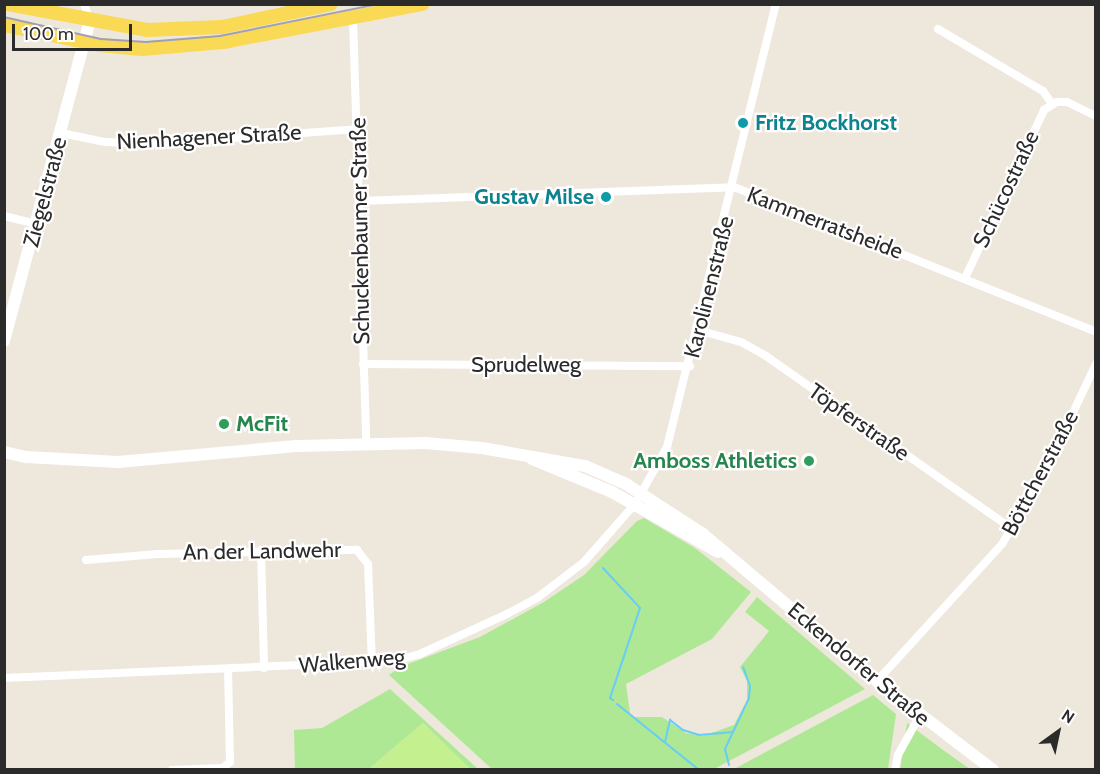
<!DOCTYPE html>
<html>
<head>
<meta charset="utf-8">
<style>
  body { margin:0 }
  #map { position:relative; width:1100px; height:774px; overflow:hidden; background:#eee7dc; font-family:Cabin,sans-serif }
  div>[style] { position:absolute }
  .green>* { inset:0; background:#aee895 }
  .pitch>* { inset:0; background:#c4f090 }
  .stream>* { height:2px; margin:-1px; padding:0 1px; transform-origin:1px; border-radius:1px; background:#68ccf7 }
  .street>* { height:8px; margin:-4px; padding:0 4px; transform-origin:4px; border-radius:4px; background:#fff }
  .secondary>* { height:12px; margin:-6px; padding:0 6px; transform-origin:6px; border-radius:6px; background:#fff }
  .primary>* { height:14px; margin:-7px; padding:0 7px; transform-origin:7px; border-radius:7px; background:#fad954 }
  .tram>* { height:1.5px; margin:-0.75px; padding:0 0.75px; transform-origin:0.75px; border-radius:0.75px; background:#9ea1b6 }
  .dots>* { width:16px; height:16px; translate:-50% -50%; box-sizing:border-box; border:3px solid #fff; border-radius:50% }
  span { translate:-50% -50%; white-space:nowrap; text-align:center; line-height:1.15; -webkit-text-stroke:4.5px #fff; paint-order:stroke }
  .culture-label { font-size:22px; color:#0d838f; font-weight:700 }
  .left { translate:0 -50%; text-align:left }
  .right { translate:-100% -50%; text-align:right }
  .street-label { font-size:22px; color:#2b2b2b }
  .leisure-label { font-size:22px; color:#27864d; font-weight:700 }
  .frame { position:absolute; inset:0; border:6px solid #2b2b2b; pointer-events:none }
  .north { position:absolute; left:1028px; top:702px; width:60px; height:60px; -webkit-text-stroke:4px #fff; paint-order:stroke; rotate:33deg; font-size:16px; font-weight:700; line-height:24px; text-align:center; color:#2b2b2b }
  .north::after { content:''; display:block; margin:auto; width:21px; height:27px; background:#2b2b2b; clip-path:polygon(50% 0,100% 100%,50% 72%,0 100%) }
  .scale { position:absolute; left:12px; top:24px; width:120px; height:27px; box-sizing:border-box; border:3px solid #2b2b2b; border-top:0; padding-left:8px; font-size:18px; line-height:21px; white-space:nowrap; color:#2b2b2b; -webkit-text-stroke:4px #fff; paint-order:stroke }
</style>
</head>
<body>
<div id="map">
  <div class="green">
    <i style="clip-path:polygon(644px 518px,695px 548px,751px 592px,712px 639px,626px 684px,630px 713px,634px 717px,662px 717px,686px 733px,703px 736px,734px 725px,747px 700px,747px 681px,740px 667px,769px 631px,745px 612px,757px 597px,865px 689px,714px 769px,493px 770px,389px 675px,400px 667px,480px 637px,544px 602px,584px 575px,637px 521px)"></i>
    <i style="clip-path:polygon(390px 689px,478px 769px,470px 769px,423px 723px,369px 769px,295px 769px,294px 730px,322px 728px)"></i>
    <i style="clip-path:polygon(873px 695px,896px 714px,888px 769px,734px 769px)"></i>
    <i style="clip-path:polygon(907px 723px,943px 750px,970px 769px,900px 770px)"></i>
  </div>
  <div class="pitch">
    <i style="clip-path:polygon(423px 723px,470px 769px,369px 769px,417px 728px)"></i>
  </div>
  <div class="stream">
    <i style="left:603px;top:568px;width:54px;rotate:47.2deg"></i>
    <i style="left:640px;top:608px;width:95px;rotate:108.4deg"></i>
    <i style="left:610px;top:698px;width:4px;rotate:34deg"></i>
    <i style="left:617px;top:704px;width:105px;rotate:38.8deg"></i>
    <i style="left:665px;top:742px;width:23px;rotate:-77deg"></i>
    <i style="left:670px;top:720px;width:16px;rotate:38deg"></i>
    <i style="left:683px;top:730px;width:17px;rotate:17deg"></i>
    <i style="left:699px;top:735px;width:34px;rotate:-5deg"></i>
    <i style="left:729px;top:765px;width:16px;rotate:-104deg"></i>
    <i style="left:725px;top:749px;width:56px;rotate:-64.8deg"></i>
    <i style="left:749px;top:698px;width:12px;rotate:-85deg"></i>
    <i style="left:750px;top:686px;width:20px;rotate:-110deg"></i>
  </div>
  <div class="street">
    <i style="left:84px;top:4px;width:18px;rotate:71deg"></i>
    <i style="left:353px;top:19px;width:424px;rotate:88.2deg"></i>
    <i style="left:938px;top:29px;width:122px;rotate:30.6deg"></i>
    <i style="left:1043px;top:91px;width:16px;rotate:55deg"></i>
    <i style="left:61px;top:133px;width:45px;rotate:11.6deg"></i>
    <i style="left:105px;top:142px;width:45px;rotate:2.5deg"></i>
    <i style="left:150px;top:144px;width:208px;rotate:-4.1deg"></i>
    <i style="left:360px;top:201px;width:374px;rotate:-2.1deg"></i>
    <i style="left:734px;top:187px;width:390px;rotate:21.8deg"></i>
    <i style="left:4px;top:216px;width:33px;rotate:14deg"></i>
    <i style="left:965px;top:278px;width:186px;rotate:-64.8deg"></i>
    <i style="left:1044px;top:110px;width:15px;rotate:-32deg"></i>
    <i style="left:1057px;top:102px;width:10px"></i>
    <i style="left:1067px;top:102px;width:32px;rotate:26deg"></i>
    <i style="left:698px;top:330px;width:45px;rotate:15.6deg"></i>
    <i style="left:741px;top:342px;width:29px;rotate:29deg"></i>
    <i style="left:766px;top:356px;width:301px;rotate:35.1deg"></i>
    <i style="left:363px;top:364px;width:327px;rotate:0.4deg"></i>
    <i style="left:261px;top:550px;width:118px;rotate:88.5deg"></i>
    <i style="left:86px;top:560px;width:72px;rotate:-4.8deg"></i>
    <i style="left:158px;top:554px;width:199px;rotate:-1.2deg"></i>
    <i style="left:357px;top:550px;width:18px;rotate:52deg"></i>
    <i style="left:368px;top:564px;width:99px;rotate:87.7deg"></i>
    <i style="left:4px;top:678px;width:390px;rotate:-2.5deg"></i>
    <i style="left:394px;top:661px;width:27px;rotate:-15deg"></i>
    <i style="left:420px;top:654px;width:96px;rotate:-24.7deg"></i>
    <i style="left:507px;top:614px;width:34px;rotate:-28deg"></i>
    <i style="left:537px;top:598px;width:59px;rotate:-37.5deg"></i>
    <i style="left:584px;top:562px;width:77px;rotate:-48.7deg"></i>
    <i style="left:635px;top:504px;width:65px;rotate:-60.7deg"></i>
    <i style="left:667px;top:447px;width:456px;rotate:-76.2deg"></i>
    <i style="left:877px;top:681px;width:185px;rotate:-47.6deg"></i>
    <i style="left:1002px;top:544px;width:79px;rotate:-58.9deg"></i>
    <i style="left:1043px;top:476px;width:124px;rotate:-64.7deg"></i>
    <i style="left:172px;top:770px;width:51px;rotate:-2.2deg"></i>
    <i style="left:223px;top:768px;width:9px;rotate:-41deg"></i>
    <i style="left:230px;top:762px;width:92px;rotate:-91.2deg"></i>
    <i style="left:895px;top:770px;width:15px;rotate:-79deg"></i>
    <i style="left:898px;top:755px;width:46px;rotate:-61.2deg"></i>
  </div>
  <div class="secondary">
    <i style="left:4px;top:341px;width:331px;rotate:-75deg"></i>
    <i style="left:4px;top:452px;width:23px;rotate:13deg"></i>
    <i style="left:26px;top:457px;width:92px;rotate:3.1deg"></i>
    <i style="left:118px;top:462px;width:179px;rotate:-5.1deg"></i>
    <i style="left:296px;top:446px;width:129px;rotate:-1.3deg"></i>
    <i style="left:425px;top:443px;width:57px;rotate:5deg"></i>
    <i style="left:482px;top:448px;width:105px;rotate:9.9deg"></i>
    <i style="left:585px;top:466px;width:45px;rotate:23.7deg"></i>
    <i style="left:626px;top:484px;width:92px;rotate:33deg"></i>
    <i style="left:703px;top:534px;width:228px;rotate:40.2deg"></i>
    <i style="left:877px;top:681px;width:146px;rotate:37.5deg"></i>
    <i style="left:532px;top:459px;width:87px;rotate:22.4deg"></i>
    <i style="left:612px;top:492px;width:122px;rotate:29.5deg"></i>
  </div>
  <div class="primary">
    <i style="left:8px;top:4px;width:141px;rotate:10.6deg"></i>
    <i style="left:147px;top:30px;width:75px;rotate:-2.3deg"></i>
    <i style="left:222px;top:27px;width:111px;rotate:-11.9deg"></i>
    <i style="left:4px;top:25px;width:98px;rotate:11.8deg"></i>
    <i style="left:100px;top:45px;width:42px;rotate:5.4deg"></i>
    <i style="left:142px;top:49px;width:81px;rotate:-4.9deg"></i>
    <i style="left:223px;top:42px;width:203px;rotate:-10.8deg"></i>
  </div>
  <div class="tram">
    <i style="left:4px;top:17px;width:99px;rotate:12.8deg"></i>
    <i style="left:101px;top:39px;width:45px;rotate:3.8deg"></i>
    <i style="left:146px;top:42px;width:74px;rotate:-4.6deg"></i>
    <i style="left:220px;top:36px;width:162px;rotate:-11.4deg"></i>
  </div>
  <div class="dots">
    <i style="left:743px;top:123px;background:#0f9aa8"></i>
    <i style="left:606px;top:197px;background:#0f9aa8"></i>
    <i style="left:224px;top:424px;background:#2e9e5b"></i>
    <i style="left:809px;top:461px;background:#2e9e5b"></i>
  </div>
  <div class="culture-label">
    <span class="left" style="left:755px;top:123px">Fritz Bockhorst</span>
    <span class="right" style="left:594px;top:197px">Gustav Milse</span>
  </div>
  <div class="street-label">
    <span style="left:209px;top:137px;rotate:-3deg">Nienhagener Straße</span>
    <span style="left:1006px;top:189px;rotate:-65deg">Schücostraße</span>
    <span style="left:45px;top:192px;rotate:-75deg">Ziegelstraße</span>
    <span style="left:825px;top:223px;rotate:21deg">Kammerratsheide</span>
    <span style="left:360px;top:231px;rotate:-91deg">Schuckenbaumer Straße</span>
    <span style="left:709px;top:287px;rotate:-76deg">Karolinenstraße</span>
    <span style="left:526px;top:365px">Sprudelweg</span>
    <span style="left:859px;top:422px;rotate:35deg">Töpferstraße</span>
    <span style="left:1040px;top:473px;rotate:-62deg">Böttcherstraße</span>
    <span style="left:262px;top:551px;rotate:-1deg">An der Landwehr</span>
    <span style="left:352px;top:661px;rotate:-5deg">Walkenweg</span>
    <span style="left:859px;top:664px;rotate:40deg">Eckendorfer Straße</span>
  </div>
  <div class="leisure-label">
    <span class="left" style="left:236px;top:424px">McFit</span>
    <span class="right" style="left:797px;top:461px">Amboss Athletics</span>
  </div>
  <div class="frame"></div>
  <div class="north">N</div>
  <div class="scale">100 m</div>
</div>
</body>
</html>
